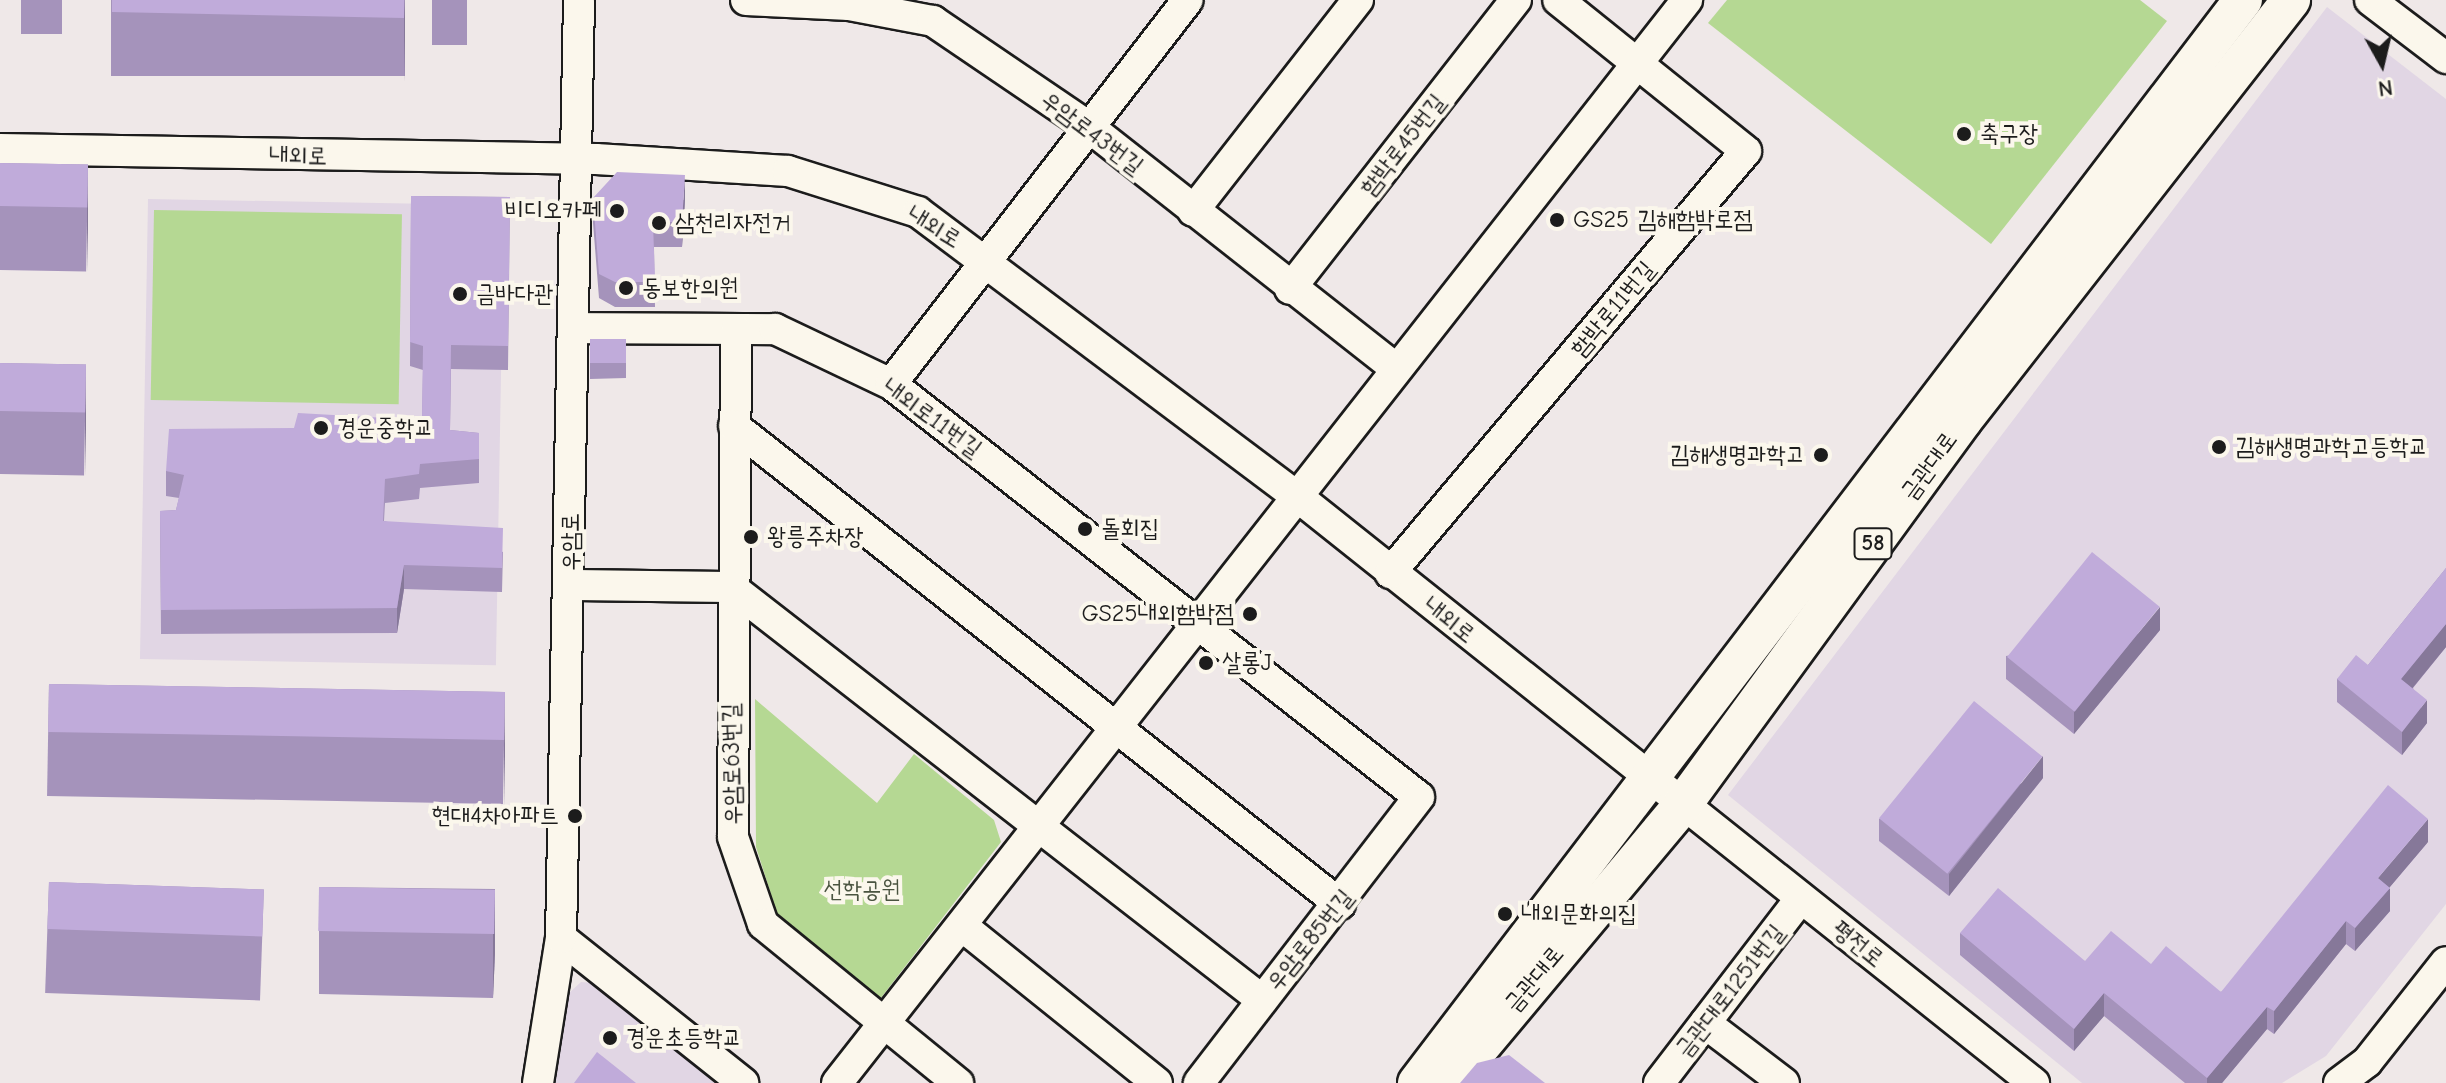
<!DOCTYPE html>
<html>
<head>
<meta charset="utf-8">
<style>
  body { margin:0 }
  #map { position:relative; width:2446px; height:1083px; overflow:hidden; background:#efe8e8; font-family:"Comic Neue","Poor Story",sans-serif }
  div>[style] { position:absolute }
  .built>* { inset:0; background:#e1d6e4; transform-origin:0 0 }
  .green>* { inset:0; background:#b5d893; transform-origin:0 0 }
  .roads { filter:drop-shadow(2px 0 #1c1c1c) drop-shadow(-2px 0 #1c1c1c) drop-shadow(0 2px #1c1c1c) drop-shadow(0 -2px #1c1c1c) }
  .minor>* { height:30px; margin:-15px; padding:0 15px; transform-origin:15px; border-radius:15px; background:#fbf7ec }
  .major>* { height:38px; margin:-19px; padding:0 19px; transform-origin:19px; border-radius:19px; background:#fbf7ec }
  .wall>* { inset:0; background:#a593bb; transform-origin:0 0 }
  .shaded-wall>* { inset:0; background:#867899 }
  .building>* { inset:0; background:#c0abda; transform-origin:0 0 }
  .dots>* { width:22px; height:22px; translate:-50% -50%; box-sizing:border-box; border:4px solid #fbf7ec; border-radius:50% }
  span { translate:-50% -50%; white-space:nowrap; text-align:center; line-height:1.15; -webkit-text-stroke:8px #fbf7ec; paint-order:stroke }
  .shield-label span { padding:2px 6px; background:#fbf7ec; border:2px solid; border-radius:6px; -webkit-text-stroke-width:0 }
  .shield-label { font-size:22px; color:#1c1c1c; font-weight:700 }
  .street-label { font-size:24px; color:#1c1c1c }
  .poi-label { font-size:24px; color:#1c1c1c }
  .left { translate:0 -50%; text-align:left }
  .right { translate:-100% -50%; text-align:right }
  .park-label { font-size:24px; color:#4a5440 }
  .north { position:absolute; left:2342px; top:24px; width:80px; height:80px; -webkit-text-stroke:6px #fbf7ec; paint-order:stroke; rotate:172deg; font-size:22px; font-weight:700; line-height:32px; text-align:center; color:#1c1c1c }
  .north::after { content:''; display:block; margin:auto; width:28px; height:36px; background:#1c1c1c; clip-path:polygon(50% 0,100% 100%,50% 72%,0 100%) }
</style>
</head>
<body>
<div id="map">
  <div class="built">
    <i style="clip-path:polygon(2327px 7px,2446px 99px,2446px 904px,2326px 1056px,2282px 1083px,2082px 1083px,1728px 795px)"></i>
    <i style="left:148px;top:199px;width:356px;height:460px;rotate:1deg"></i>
    <i style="clip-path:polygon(581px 982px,594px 983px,717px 1083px,547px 1083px,568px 994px)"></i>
  </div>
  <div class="green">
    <i style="clip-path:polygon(1727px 0,2140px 0,2167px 21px,1991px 244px,1708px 23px)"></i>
    <i style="left:154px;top:210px;width:248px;height:190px;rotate:1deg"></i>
    <i style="clip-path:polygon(755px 699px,877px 803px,914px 754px,994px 820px,1001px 842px,877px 1003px,781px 926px,756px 847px)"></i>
  </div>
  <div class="roads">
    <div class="minor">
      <i style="left:746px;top:0;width:103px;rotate:2.8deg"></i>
      <i style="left:849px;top:5px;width:86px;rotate:10.8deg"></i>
      <i style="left:933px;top:21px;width:189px;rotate:34.2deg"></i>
      <i style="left:1089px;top:127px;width:390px;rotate:38.2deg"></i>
      <i style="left:2370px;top:0;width:96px;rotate:37.3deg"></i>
      <i style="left:0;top:149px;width:596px;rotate:0.96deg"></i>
      <i style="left:596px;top:159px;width:192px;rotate:3.6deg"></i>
      <i style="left:788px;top:171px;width:136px;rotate:17.5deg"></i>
      <i style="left:918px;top:212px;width:475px;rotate:36.9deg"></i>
      <i style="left:1298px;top:497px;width:941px;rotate:38.53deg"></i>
      <i style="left:1193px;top:211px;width:268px;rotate:-52deg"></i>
      <i style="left:1290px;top:289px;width:367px;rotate:-52deg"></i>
      <i style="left:573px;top:328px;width:202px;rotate:0.3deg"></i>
      <i style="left:775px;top:329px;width:128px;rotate:25.4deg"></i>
      <i style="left:891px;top:384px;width:670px;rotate:38.03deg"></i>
      <i style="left:1419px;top:797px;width:361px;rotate:127.6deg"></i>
      <i style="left:736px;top:330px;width:507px;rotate:90.34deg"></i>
      <i style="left:733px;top:837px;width:92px;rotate:71deg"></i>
      <i style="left:763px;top:924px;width:252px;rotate:39.2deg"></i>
      <i style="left:891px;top:384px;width:485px;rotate:-52.3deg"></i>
      <i style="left:734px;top:426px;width:772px;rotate:38.27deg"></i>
      <i style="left:1390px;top:573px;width:552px;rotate:-49.85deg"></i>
      <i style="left:1746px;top:151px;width:241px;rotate:-141.2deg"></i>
      <i style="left:571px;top:585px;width:160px;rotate:0.7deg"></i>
      <i style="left:731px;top:587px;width:673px;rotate:37.87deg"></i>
      <i style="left:962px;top:926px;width:250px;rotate:38.8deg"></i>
      <i style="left:561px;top:938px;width:233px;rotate:38.5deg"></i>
      <i style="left:1705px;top:1023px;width:99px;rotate:37.2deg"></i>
      <i style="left:538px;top:1083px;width:147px;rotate:-81deg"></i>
      <i style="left:561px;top:938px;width:938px;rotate:-88.9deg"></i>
      <i style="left:837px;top:1083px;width:1377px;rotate:-51.87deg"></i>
      <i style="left:1659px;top:1083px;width:233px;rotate:-52.5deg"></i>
      <i style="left:2339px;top:1083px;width:35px;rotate:-37deg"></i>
      <i style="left:2367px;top:1062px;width:127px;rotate:-51.7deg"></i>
    </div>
    <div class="major">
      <i style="left:1417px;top:1083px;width:1362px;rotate:-52.67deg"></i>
      <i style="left:1450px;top:1083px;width:363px;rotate:-50.1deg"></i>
      <i style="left:1683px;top:804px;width:475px;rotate:-53.9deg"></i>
      <i style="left:1963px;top:420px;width:533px;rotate:-52.01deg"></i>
    </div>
  </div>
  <div class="wall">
    <i style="left:21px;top:0;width:41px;height:34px"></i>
    <i style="left:111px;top:0;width:294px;height:76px"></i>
    <i style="left:432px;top:0;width:35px;height:45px"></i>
    <i style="left:0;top:163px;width:88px;height:107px;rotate:1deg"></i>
    <i style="clip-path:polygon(411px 196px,510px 197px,508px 370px,451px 369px,450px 430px,479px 433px,479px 483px,420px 488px,419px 499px,385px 503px,384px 521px,503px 552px,502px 592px,404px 589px,397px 633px,161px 634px,160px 511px,176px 510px,179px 498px,166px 496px,166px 471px,294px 428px,422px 420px,423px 370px,410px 366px)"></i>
    <i style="clip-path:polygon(593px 198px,685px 200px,682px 247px,654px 247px,655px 307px,615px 307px,599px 298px,593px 223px)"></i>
    <i style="clip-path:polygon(626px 339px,626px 378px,590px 379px,590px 363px)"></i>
    <i style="left:0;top:363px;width:86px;height:111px;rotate:1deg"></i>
    <i style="clip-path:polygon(2446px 568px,2446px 647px,2413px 688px,2427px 723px,2402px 755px,2337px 702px,2337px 679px,2368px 665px)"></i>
    <i style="clip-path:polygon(2160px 630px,2074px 734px,2006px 679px,2006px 656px)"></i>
    <i style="left:49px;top:684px;width:456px;height:112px;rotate:1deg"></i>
    <i style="clip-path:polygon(2043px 778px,1949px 896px,1879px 841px,1879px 819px)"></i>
    <i style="clip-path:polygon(2428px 842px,2389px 888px,2390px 911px,2355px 951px,2346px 944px,2274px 1034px,2267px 1029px,2222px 1083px,2185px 1083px,2104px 1016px,2074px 1051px,1960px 955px,1960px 933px,2085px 961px,2151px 964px,2221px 992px)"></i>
    <i style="left:49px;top:882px;width:215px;height:111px;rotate:2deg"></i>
    <i style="clip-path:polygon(319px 887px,495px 889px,495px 953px,493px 998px,319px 994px)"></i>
  </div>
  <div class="shaded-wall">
    <i style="clip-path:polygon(405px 0,405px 40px,404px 82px,404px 18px)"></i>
    <i style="clip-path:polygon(88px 165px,88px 229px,87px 272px,87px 208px)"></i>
    <i style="clip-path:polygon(685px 175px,685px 200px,682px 247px,682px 222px)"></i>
    <i style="clip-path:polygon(86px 365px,86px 429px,85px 476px,85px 412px)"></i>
    <i style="clip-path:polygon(404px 565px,404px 589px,397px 633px,397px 608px)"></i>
    <i style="clip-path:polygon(2160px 607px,2160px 630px,2074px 734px,2074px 711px)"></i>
    <i style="clip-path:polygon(2446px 624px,2446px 647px,2401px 702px,2401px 679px)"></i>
    <i style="clip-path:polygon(505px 692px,505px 756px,504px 808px,504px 744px)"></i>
    <i style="clip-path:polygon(2427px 700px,2427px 723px,2402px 755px,2402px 732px)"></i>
    <i style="clip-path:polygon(2043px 756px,2043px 778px,1949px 896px,1949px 874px)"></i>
    <i style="clip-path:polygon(2428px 819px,2428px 842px,2378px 901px,2378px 878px)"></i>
    <i style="clip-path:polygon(2390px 888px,2390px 911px,2355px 951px,2355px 928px)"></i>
    <i style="clip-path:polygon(495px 889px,495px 953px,493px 998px,493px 934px)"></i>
    <i style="clip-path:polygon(2346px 921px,2346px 944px,2274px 1034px,2274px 1011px)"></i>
    <i style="clip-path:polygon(2104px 993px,2104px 1016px,2074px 1051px,2074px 1029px)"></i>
    <i style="clip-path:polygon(2267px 1007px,2267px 1029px,2222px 1083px,2207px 1083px,2207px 1078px)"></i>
  </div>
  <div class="building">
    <i style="clip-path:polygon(112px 0,404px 0,404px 18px,112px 12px)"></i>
    <i style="left:0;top:163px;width:88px;height:43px;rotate:1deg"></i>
    <i style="clip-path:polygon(617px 172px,685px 175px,682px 222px,653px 222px,655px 282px,615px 282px,599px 274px,593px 198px)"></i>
    <i style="clip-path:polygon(411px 196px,510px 197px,508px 346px,451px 345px,450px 430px,479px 433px,479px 459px,420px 464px,419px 474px,385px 479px,383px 521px,503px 528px,502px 568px,404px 565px,397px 608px,161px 610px,160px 511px,176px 510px,184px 475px,166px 471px,169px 429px,294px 428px,298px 413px,422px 420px,423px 346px,410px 342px)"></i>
    <i style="left:590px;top:339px;width:36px;height:24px"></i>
    <i style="left:0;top:363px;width:86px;height:48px;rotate:1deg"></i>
    <i style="left:2092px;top:552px;width:87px;height:135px;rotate:39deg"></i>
    <i style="clip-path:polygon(2446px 568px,2446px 624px,2401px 679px,2427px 700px,2402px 732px,2337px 679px,2356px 655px,2368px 665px)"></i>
    <i style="left:49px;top:684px;width:456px;height:48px;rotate:1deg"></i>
    <i style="left:1974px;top:701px;width:88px;height:151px;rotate:39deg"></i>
    <i style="clip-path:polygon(2388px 785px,2428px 819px,2378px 878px,2390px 888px,2355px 928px,2346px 921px,2274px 1011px,2267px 1007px,2207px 1078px,2104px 993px,2074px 1029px,1960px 933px,1998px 888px,2085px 961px,2111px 931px,2151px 964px,2166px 946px,2221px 992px)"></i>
    <i style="left:49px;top:882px;width:215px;height:47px;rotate:2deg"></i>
    <i style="left:319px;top:887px;width:176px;height:44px;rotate:1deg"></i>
    <i style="clip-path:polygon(597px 1052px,636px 1083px,574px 1083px)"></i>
    <i style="clip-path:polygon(1509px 1055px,1545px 1083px,1460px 1083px,1477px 1063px)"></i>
  </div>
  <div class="dots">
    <i style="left:1964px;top:134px;background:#1c1c1c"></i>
    <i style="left:617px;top:211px;background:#1c1c1c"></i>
    <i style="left:1557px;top:220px;background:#1c1c1c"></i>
    <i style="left:659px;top:223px;background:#1c1c1c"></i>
    <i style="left:626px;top:288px;background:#1c1c1c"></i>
    <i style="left:460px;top:294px;background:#1c1c1c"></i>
    <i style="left:321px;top:428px;background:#1c1c1c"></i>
    <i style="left:2219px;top:447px;background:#1c1c1c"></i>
    <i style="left:1821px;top:455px;background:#1c1c1c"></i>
    <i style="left:1085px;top:529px;background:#1c1c1c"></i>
    <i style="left:751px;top:537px;background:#1c1c1c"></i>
    <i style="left:1250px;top:614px;background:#1c1c1c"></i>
    <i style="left:1206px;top:663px;background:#1c1c1c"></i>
    <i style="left:575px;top:816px;background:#1c1c1c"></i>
    <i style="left:1505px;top:914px;background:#1c1c1c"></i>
    <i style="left:610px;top:1038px;background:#1c1c1c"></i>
  </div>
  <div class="shield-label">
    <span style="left:1873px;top:544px">58</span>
  </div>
  <div class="street-label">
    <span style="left:1092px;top:133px;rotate:37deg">우암로43번길</span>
    <span style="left:1403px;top:145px;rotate:-52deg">함박로45번길</span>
    <span style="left:298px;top:156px;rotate:1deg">내외로</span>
    <span style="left:934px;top:227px;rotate:31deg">내외로</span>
    <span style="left:1613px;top:309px;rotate:-50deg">함박로11번길</span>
    <span style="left:932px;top:418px;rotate:36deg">내외로11번길</span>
    <span style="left:1929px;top:466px;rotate:-54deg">금관대로</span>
    <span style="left:571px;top:542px;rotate:-90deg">우암로</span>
    <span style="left:1449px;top:620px;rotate:38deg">내외로</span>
    <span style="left:732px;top:764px;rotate:-91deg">우암로63번길</span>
    <span style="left:1310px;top:940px;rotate:-51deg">우암로85번길</span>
    <span style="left:1858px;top:944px;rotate:39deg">평전로</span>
    <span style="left:1534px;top:979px;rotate:-50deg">금관대로</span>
    <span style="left:1730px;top:991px;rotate:-52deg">금관대로1251번길</span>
  </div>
  <div class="poi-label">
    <span class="left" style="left:1980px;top:134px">축구장</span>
    <span class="right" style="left:601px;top:211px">비디오카페</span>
    <span class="left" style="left:1573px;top:220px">GS25 김해함박로점</span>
    <span class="left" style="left:675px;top:223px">삼천리자전거</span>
    <span class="left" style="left:642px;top:288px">동보한의원</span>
    <span class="left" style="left:476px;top:294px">금바다관</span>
    <span class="left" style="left:337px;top:428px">경운중학교</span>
    <span class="left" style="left:2235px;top:447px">김해생명과학고등학교</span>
    <span class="right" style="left:1805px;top:455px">김해생명과학고</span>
    <span class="left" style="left:1101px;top:529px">돌회집</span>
    <span class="left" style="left:767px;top:537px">왕릉주차장</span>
    <span class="right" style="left:1234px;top:614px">GS25내외함박점</span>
    <span class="left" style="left:1222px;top:663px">살롱J</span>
    <span class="right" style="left:559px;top:816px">현대4차아파트</span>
    <span class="left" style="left:1521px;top:914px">내외문화의집</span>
    <span class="left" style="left:626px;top:1038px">경운초등학교</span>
  </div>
  <div class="park-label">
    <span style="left:862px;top:890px">선학공원</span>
  </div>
  <div class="north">N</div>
</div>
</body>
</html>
